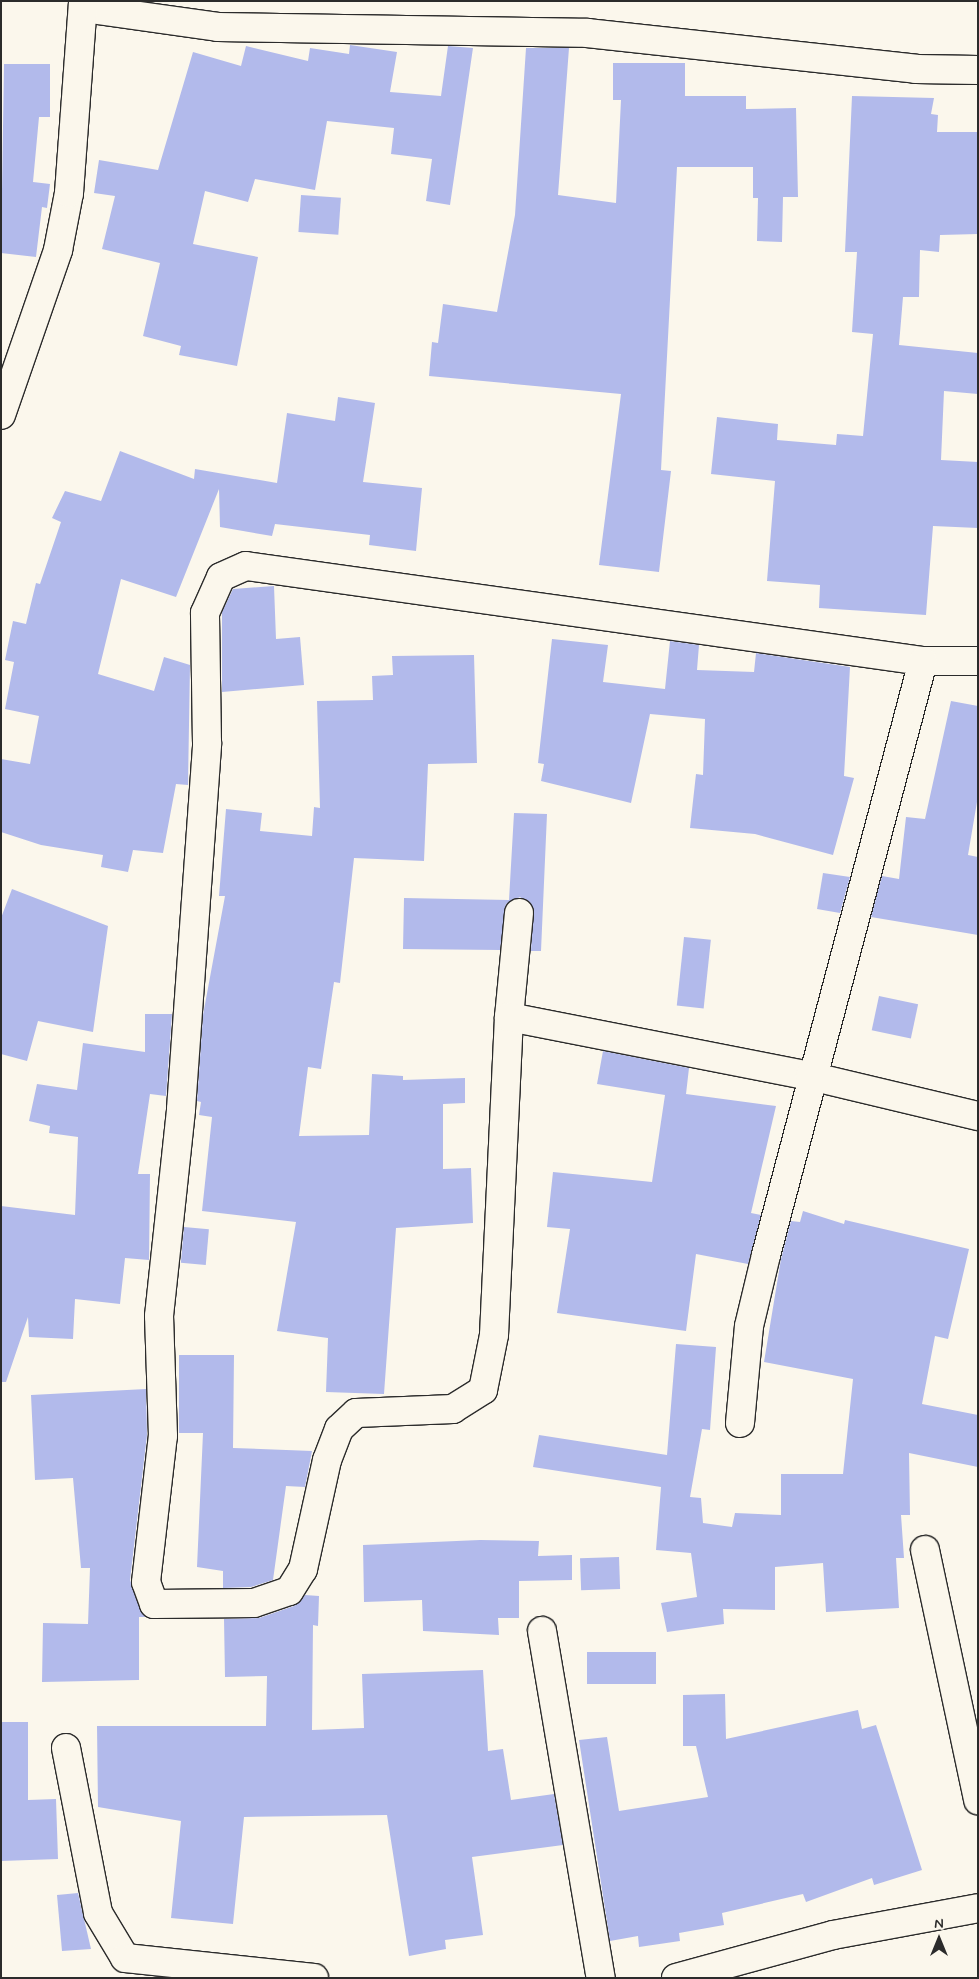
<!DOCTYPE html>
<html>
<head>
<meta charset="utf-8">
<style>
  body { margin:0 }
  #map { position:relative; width:979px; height:1979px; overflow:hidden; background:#fbf7ec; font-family:Mynerve,sans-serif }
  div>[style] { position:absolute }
  .building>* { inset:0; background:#b2baeb; transform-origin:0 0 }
  .roads { filter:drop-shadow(1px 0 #2b2b2b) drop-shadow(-1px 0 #2b2b2b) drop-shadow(0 1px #2b2b2b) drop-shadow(0 -1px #2b2b2b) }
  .minor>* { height:28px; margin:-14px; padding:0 14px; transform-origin:14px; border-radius:14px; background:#fbf7ec }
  span { translate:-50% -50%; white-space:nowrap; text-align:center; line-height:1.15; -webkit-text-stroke:4.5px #fbf7ec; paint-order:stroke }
  .frame { position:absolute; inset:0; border:2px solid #2b2b2b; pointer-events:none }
  .north { position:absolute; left:914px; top:1914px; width:50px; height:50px; -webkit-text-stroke:4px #fbf7ec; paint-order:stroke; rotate:0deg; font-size:14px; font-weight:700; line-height:20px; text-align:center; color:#2b2b2b }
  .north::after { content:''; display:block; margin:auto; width:18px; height:22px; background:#2b2b2b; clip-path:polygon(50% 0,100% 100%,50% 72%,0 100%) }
</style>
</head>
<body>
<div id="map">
  <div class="building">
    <i style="clip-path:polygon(350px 45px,397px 52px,390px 92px,441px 96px,448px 46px,473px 48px,450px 205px,426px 201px,432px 159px,391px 154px,394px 128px,327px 121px,315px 190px,255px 179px,248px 202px,205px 191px,193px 244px,258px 257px,237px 366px,179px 355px,181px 346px,143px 336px,160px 263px,102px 249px,115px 196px,94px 193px,99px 160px,158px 170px,193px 52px,241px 66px,246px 46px,308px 61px,310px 48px,349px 54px)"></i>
    <i style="clip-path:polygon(526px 48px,569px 48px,558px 195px,616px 203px,621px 100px,613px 100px,613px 63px,685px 63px,685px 96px,746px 96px,746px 109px,796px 108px,798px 197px,783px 197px,782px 242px,757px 241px,758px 198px,753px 198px,753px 167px,677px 167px,661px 470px,671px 471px,659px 572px,599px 565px,621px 394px,429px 376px,432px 342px,438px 343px,443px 304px,497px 312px,515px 215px)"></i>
    <i style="clip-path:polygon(4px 64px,50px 64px,50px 117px,39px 117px,33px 182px,50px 184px,47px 208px,42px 207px,36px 257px,1px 253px)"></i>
    <i style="clip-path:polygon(852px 96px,934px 98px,931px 114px,938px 115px,937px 132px,978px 132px,978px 234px,940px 235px,939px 252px,920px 250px,919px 297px,903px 297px,899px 345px,978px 353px,978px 394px,944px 391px,941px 460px,978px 462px,978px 528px,933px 526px,926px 615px,819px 608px,820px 585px,767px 581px,775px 481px,711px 474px,717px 417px,778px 424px,777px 440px,836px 445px,837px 434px,863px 436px,873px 334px,852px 332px,857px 252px,845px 252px)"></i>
    <i style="left:301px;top:195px;width:40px;height:37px;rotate:4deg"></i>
    <i style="clip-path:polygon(338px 397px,375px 403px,363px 482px,422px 488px,416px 551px,369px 545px,370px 535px,275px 524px,272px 536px,220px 527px,219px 489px,176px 597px,121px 579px,98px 674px,154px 691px,164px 657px,190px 665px,188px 785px,176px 784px,163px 853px,133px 850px,128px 872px,101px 867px,103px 855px,41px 845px,1px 832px,1px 759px,30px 764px,39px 716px,5px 709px,14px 662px,5px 660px,13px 621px,26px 624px,36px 583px,40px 584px,61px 522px,52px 518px,65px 491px,101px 501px,120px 451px,194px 479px,195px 469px,277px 483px,287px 413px,335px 421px)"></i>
    <i style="clip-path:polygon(274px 586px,276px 639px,300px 637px,304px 685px,222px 692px,222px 612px,233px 589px)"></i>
    <i style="clip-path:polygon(552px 639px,608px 645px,603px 682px,665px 689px,670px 641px,699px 645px,697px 670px,754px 672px,756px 653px,850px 667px,844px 776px,854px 778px,833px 855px,755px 834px,690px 828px,696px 774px,703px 775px,705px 719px,650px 714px,631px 803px,541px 781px,544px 764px,538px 763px)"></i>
    <i style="clip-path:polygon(474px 655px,477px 763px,428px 764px,424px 861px,354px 858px,340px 983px,334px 982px,321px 1069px,308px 1067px,299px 1136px,369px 1135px,372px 1074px,403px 1076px,403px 1080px,465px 1078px,465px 1103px,443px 1104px,443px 1169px,471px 1168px,473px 1223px,396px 1228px,384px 1394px,326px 1392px,328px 1338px,277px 1331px,296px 1222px,202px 1211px,212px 1117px,199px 1115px,201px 1102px,197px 1101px,203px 1015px,225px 896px,219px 896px,226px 809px,262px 813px,260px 831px,312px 836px,314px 807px,320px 808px,317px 701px,373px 700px,372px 676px,393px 675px,392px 656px)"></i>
    <i style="clip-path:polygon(951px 701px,978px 706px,978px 796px,968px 855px,978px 857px,978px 935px,871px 917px,882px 876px,899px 879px,906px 817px,925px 819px)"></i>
    <i style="clip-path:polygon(514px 813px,547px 814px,541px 951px,531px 951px,533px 907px,520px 897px,506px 904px,500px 950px,403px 949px,404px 898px,509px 900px)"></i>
    <i style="clip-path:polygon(823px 873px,850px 877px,840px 913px,817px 909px)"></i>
    <i style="clip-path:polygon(12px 889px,108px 926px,93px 1032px,38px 1021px,27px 1061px,1px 1054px,1px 918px)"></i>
    <i style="left:684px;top:937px;width:27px;height:69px;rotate:6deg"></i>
    <i style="left:879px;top:996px;width:40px;height:35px;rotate:12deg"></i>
    <i style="clip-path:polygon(145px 1014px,172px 1014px,166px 1096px,150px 1094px,138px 1174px,150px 1174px,149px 1260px,125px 1258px,120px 1304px,75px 1299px,73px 1339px,29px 1337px,28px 1317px,6px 1382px,1px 1382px,1px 1206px,75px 1215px,78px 1137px,49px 1133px,50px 1126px,29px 1121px,37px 1084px,77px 1090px,83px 1043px,145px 1052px)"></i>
    <i style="clip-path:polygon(603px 1051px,689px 1068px,686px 1094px,776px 1106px,751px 1213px,761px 1215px,748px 1264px,696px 1254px,686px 1331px,557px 1313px,570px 1229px,547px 1227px,553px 1172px,652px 1182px,665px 1095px,597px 1084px)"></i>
    <i style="clip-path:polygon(803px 1211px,844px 1224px,845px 1220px,969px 1249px,948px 1339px,935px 1336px,922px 1404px,978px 1415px,978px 1467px,909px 1453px,910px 1515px,901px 1515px,904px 1558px,896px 1558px,899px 1608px,826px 1612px,823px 1563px,775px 1567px,775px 1610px,723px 1609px,724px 1624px,667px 1632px,661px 1603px,697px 1597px,691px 1553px,656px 1550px,661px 1487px,533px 1467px,539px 1435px,667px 1455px,676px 1344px,716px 1347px,710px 1430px,702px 1429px,690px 1497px,701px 1498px,703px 1523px,732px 1527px,735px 1513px,781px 1515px,781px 1474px,843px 1474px,853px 1379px,764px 1362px,781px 1259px,791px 1221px,800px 1222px)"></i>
    <i style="left:184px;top:1227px;width:25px;height:36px;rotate:5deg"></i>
    <i style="clip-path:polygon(179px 1355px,234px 1355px,233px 1448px,312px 1451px,305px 1487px,286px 1486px,273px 1580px,251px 1587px,223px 1588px,223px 1571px,197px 1567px,203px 1433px,179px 1433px)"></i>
    <i style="clip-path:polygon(146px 1389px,147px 1435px,130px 1580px,145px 1617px,139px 1617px,139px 1680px,42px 1682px,43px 1623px,88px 1624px,90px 1568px,81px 1568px,73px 1478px,35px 1480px,31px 1395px)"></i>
    <i style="clip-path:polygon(480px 1540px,539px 1541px,538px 1556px,572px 1555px,572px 1580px,519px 1581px,519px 1618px,498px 1618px,499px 1635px,423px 1631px,422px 1600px,364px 1602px,363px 1545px)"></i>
    <i style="left:619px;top:1557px;width:32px;height:39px;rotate:88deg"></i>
    <i style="clip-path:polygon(305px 1595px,319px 1596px,318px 1626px,313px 1625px,312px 1730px,364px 1728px,362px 1674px,483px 1670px,488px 1751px,503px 1749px,511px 1800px,554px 1794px,563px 1845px,472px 1857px,483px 1935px,445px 1940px,446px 1949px,409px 1956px,387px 1815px,244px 1817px,233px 1924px,171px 1918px,181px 1821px,98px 1807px,97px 1726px,266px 1726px,267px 1676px,225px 1677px,224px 1619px,259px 1618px,294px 1606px)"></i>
    <i style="left:587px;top:1652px;width:69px;height:32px"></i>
    <i style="clip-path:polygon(725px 1694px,726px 1739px,858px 1710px,862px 1729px,876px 1725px,922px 1870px,874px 1885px,872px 1878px,806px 1902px,803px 1894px,722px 1913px,724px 1925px,679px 1933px,680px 1941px,639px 1947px,638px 1936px,610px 1941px,579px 1740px,607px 1737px,619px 1811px,708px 1797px,696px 1746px,683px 1746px,683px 1695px)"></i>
    <i style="clip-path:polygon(1px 1722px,28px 1722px,28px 1800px,56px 1799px,58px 1859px,1px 1861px)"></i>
    <i style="clip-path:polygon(78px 1893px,91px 1949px,62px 1951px,57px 1895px)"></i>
  </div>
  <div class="roads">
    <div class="minor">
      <i style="left:83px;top:8px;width:136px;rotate:8deg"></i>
      <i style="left:218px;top:27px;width:369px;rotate:0.9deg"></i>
      <i style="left:587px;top:33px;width:331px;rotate:6.2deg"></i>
      <i style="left:916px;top:69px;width:62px;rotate:0.9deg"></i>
      <i style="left:1px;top:415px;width:175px;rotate:-70.9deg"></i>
      <i style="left:58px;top:250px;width:58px;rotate:-79.1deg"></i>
      <i style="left:69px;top:193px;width:193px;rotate:-85.8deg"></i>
      <i style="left:519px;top:913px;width:104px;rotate:95.5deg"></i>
      <i style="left:509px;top:1017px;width:318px;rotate:92.7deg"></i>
      <i style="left:494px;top:1335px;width:56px;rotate:101.3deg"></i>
      <i style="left:483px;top:1390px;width:36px;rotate:148deg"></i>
      <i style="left:453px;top:1409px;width:97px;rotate:177.6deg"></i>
      <i style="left:356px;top:1413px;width:23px;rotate:137deg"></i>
      <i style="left:339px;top:1429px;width:33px;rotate:111deg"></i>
      <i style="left:327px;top:1460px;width:112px;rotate:102.4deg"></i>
      <i style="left:303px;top:1569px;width:26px;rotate:122deg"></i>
      <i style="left:289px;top:1591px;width:37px;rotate:161deg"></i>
      <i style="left:254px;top:1603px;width:100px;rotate:179.4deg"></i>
      <i style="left:154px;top:1604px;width:23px;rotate:-110deg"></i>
      <i style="left:146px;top:1582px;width:147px;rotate:-83.4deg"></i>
      <i style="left:163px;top:1436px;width:120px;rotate:-91.9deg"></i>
      <i style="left:159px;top:1316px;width:208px;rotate:-83.9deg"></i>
      <i style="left:181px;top:1109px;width:367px;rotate:-85.9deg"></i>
      <i style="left:207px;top:743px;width:130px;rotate:-90.9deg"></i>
      <i style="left:205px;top:613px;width:39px;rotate:-66deg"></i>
      <i style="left:221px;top:577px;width:27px;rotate:-24deg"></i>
      <i style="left:246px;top:566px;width:684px;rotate:7.99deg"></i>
      <i style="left:923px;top:661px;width:55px"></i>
      <i style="left:509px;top:1017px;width:307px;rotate:11.1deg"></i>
      <i style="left:810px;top:1076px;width:173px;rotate:13.4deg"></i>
      <i style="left:740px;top:1423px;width:97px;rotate:-84.7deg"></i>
      <i style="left:749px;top:1326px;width:73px;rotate:-76.5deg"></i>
      <i style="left:766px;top:1255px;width:614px;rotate:-75.19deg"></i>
      <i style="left:925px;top:1550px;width:256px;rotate:78deg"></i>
      <i style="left:542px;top:1631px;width:352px;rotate:80.4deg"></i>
      <i style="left:66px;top:1748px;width:168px;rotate:79deg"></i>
      <i style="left:98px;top:1913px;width:52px;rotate:59deg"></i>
      <i style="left:125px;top:1958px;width:190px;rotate:6deg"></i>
      <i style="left:676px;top:1978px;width:163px;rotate:-15.3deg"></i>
      <i style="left:833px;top:1935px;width:147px;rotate:-10.5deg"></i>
    </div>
  </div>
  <div class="frame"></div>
  <div class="north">N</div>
</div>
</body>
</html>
